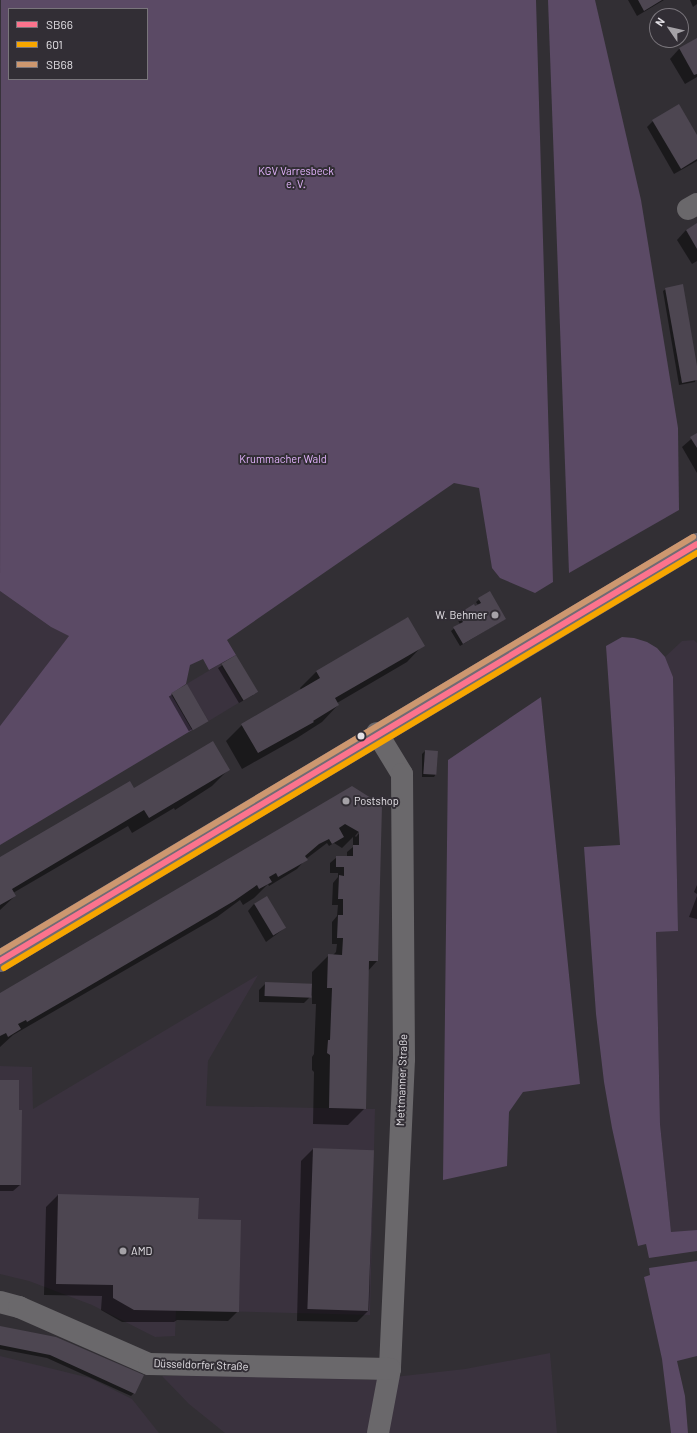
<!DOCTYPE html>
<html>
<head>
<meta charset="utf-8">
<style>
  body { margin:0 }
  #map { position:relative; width:697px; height:1433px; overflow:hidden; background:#322f34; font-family:Barlow,sans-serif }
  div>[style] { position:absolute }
  .built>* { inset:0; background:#3a323e; transform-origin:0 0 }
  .green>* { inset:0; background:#5b4a65 }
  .shadow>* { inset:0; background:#0007; transform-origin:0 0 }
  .building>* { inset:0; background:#4d4651; transform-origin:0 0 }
  .minor>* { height:22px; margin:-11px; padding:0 11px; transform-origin:11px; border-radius:11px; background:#6a686b }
  .major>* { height:22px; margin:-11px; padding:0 11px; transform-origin:11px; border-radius:11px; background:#706b73 }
  .bus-1>* { height:6px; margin:-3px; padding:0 3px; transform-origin:3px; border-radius:3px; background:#fc738d }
  .bus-2>* { height:6px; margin:-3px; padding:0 3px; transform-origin:3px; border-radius:3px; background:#f7a600 }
  .bus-3>* { height:6px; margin:-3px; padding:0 3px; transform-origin:3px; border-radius:3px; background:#cd976f }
  .dots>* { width:11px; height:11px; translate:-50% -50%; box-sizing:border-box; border:2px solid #322e35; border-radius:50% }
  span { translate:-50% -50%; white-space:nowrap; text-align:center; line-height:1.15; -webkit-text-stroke:4px #322e35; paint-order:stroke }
  .park-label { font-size:11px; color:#e2b3fc }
  .poi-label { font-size:11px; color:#e3e0e5 }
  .right { translate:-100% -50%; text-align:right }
  .left { translate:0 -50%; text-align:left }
  .street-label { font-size:11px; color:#e3e0e5 }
  .legend { position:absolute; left:8px; top:8px; width:140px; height:72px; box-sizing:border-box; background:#322e35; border:1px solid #79757b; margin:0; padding:5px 7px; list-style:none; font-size:12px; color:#e3e0e5 }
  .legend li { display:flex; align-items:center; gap:8px; height:20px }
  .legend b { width:20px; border:1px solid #79757b }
  .north { position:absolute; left:649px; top:8px; width:40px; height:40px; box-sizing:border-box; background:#322e35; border:1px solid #79757b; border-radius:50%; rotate:304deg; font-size:11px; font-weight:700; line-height:16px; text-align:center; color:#e3e0e5 }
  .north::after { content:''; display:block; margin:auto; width:14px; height:18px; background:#a5a2a7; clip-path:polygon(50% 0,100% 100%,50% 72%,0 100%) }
</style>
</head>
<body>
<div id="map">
  <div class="built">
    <i style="clip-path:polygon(0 591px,51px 627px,70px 636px,0 726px)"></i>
    <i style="clip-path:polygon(694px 640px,697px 643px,697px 1230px,671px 1233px,660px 1124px,656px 932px,678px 931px,673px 678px,665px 657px,682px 641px)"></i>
    <i style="left:220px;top:664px;width:43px;height:39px;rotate:59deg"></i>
    <i style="clip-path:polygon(258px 975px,208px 1061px,206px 1106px,375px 1109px,370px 1315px,176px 1310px,175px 1336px,155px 1337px,92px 1305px,29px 1281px,0 1274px,0 1066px,32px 1067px,33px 1109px)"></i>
    <i style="clip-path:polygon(550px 1353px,557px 1433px,225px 1433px,189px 1404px,162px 1376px,272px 1374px,368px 1380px,465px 1369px)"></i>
    <i style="clip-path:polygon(0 1356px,90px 1378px,132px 1399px,159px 1433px,0 1433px)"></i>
  </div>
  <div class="green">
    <i style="clip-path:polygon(evenodd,1px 0,536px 0,553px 582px,535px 593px,500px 578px,492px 568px,479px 488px,454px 483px,227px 640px,236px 655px,209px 670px,203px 659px,190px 665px,186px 684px,171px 694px,192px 730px,0 845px,0 726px,69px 636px,51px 627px,0 591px,1px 0,9px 9px,147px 9px,147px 79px,9px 79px,9px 9px)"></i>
    <i style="clip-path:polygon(548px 0,595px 0,641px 200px,678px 428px,679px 510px,569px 573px)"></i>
    <i style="clip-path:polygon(622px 637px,634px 638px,647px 642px,657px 648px,665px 657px,673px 677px,678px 931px,656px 932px,660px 1124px,671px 1232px,697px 1230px,697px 1251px,649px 1258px,646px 1244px,638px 1246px,612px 1128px,604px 1082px,596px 1014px,584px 847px,620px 845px,606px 646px)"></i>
    <i style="clip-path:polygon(541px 697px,580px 1084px,523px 1092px,509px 1112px,507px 1166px,443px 1180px,448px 760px)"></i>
    <i style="clip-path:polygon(697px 1261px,697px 1356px,677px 1361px,685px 1396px,688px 1433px,671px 1433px,662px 1359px,644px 1277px,650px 1275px,649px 1268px)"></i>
  </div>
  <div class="shadow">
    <i style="clip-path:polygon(628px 0,664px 0,637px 16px)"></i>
    <i style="clip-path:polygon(690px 0,697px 0,697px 4px,693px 7px)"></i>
    <i style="clip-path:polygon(697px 39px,697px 77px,685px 84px,670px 59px,679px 49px)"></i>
    <i style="clip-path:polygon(653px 121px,697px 137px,697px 161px,674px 174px,647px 127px)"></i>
    <i style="clip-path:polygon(697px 224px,697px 261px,692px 264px,677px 240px,686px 230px)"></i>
    <i style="clip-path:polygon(666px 289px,697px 372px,695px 382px,679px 385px,663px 291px)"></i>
    <i style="clip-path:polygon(697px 434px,697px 473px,682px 447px)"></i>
    <i style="clip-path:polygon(489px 592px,505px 619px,460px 646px,451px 631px,460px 624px,456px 617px,478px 605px,476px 602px)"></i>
    <i style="clip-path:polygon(407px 618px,423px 645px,407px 662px,337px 703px,338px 705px,322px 722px,297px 738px,242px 769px,226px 741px,242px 725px,301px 690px,300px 688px,316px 672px)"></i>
    <i style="clip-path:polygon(236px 656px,253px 695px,239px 703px,218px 668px)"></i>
    <i style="left:187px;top:686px;width:40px;height:21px;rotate:60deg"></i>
    <i style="clip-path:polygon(425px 751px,436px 774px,434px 777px,422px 777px,422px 754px)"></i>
    <i style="clip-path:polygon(228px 770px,212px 786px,175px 810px,174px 808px,132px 833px,128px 826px,13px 893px,15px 896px,0 910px,0 858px,133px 789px)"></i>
    <i style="clip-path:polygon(evenodd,381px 805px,377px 961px,368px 971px,365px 1108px,348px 1125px,313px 1124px,314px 1072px,312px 1070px,312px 1057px,314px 1054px,316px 1004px,312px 1004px,312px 995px,304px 1003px,259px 1002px,259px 990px,266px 983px,312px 985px,312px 972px,329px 955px,333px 955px,336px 952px,337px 944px,332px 944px,332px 922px,337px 916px,338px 905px,332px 905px,333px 883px,338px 877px,338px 873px,330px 873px,330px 863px,337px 857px,347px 857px,347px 852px,353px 847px,353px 837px,342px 848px,334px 843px,329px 846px,327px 843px,306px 859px,297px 869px,269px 886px,268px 884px,254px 898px,243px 905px,240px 900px,217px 917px,13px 1035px,0 1047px,0 994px,381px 805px,376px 810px,376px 813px,356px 837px,355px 836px,376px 810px)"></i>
    <i style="clip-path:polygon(697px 885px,697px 894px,694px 892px)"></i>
    <i style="clip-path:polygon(697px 896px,697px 919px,689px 917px)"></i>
    <i style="clip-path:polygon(254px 904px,285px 928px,266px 942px,248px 911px)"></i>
    <i style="clip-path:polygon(0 1081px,20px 1185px,13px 1191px,0 1191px)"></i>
    <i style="clip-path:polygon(313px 1149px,373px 1151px,369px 1310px,357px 1322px,297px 1321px,301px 1161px)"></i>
    <i style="clip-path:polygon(58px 1195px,198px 1199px,197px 1218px,238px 1311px,228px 1321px,177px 1320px,174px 1322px,122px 1322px,101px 1310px,102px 1296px,44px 1295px,46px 1207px)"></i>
    <i style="clip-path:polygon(0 1327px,134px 1393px,131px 1396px,47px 1358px,0 1349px)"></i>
  </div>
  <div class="building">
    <i style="clip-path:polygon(638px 0,662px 0,644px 11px)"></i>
    <i style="clip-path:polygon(697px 38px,697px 74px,694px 75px,679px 48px)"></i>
    <i style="clip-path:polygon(679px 104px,697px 135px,697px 159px,681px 169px,652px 120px)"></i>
    <i style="clip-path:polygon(697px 223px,697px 249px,686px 230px)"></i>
    <i style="clip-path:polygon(683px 284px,697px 366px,697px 380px,682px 383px,665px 288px)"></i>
    <i style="clip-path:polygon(697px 433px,697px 448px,690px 437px)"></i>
    <i style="clip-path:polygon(490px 591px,506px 619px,463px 644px,453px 627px,463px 622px,458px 614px,474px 604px,475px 606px,481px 603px,478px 598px)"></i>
    <i style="clip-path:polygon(408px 617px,425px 646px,335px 698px,339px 705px,313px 721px,314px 722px,258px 753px,241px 724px,320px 678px,316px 671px)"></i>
    <i style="left:236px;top:655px;width:43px;height:17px;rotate:59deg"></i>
    <i style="left:187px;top:684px;width:43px;height:18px;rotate:60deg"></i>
    <i style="clip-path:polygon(213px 741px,230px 770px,149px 818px,144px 810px,12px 889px,16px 896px,0 905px,0 857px,130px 781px,134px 788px)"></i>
    <i style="left:425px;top:750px;width:13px;height:24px;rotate:4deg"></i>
    <i style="clip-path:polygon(352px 786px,382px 805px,378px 961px,369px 961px,366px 1109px,329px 1108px,330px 1055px,327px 1053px,328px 1040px,330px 1040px,332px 988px,327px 988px,328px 954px,342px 955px,343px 938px,337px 938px,338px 915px,343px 915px,343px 899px,338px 899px,339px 875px,344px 876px,344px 867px,336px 867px,336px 856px,353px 856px,353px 845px,359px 845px,359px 832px,345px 824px,339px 828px,344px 837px,332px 844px,329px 839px,319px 844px,305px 856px,308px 860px,278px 877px,276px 873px,269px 877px,272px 882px,259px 889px,257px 885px,234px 901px,79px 992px,27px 1022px,26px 1020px,18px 1024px,21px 1029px,8px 1037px,6px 1033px,0 1036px,0 993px)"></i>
    <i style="left:267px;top:896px;width:37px;height:15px;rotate:59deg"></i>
    <i style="left:265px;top:982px;width:47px;height:14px;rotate:2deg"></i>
    <i style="clip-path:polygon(0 1080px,19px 1080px,19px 1110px,22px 1110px,21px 1185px,0 1185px)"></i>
    <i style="left:313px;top:1148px;width:61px;height:161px;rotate:2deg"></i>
    <i style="clip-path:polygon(58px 1194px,199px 1198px,198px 1219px,241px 1220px,239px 1312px,134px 1310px,113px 1298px,113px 1285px,56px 1284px)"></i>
    <i style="clip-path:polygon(0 1326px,56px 1337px,144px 1375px,135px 1394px,50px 1355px,0 1345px)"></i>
  </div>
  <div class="minor">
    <i style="left:688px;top:209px;width:10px;rotate:-29deg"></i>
    <i style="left:377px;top:733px;width:48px;rotate:58.6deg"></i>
    <i style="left:402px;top:774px;width:285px;rotate:89.6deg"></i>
    <i style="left:404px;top:1059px;width:310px;rotate:92.6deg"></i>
    <i style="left:390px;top:1369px;width:65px;rotate:100.6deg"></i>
    <i style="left:0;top:1302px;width:20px;rotate:15deg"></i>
    <i style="left:19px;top:1307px;width:142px;rotate:23.7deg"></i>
    <i style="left:149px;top:1364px;width:241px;rotate:1.2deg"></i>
  </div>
  <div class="major">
    <i style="left:0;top:961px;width:812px;rotate:-30.89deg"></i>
  </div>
  <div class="bus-1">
    <i style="left:0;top:961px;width:812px;rotate:-30.89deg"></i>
  </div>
  <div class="bus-2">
    <i style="left:4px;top:968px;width:808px;rotate:-30.92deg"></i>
  </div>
  <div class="bus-3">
    <i style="left:0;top:952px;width:808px;rotate:-30.92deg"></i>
  </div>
  <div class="dots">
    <i style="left:495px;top:615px;background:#a5a2a7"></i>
    <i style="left:361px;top:736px;background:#e3e0e5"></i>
    <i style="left:346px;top:801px;background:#a5a2a7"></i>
    <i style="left:123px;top:1251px;background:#a5a2a7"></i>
  </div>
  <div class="park-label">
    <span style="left:296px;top:178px">KGV Varresbeck<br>e. V.</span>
    <span style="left:283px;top:459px">Krummacher Wald</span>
  </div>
  <div class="poi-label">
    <span class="right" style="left:487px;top:615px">W. Behmer</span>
    <span class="left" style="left:354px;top:801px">Postshop</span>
    <span class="left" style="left:131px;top:1251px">AMD</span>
  </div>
  <div class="street-label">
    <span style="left:402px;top:1080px;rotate:-88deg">Mettmanner Straße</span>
    <span style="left:201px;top:1365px;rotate:2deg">Düsseldorfer Straße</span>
  </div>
  <ul class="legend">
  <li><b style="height:5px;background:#fc738d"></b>SB66</li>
  <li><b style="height:5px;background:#f7a600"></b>601</li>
  <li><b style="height:5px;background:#cd976f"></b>SB68</li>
  </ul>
  <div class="north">N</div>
</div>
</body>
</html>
